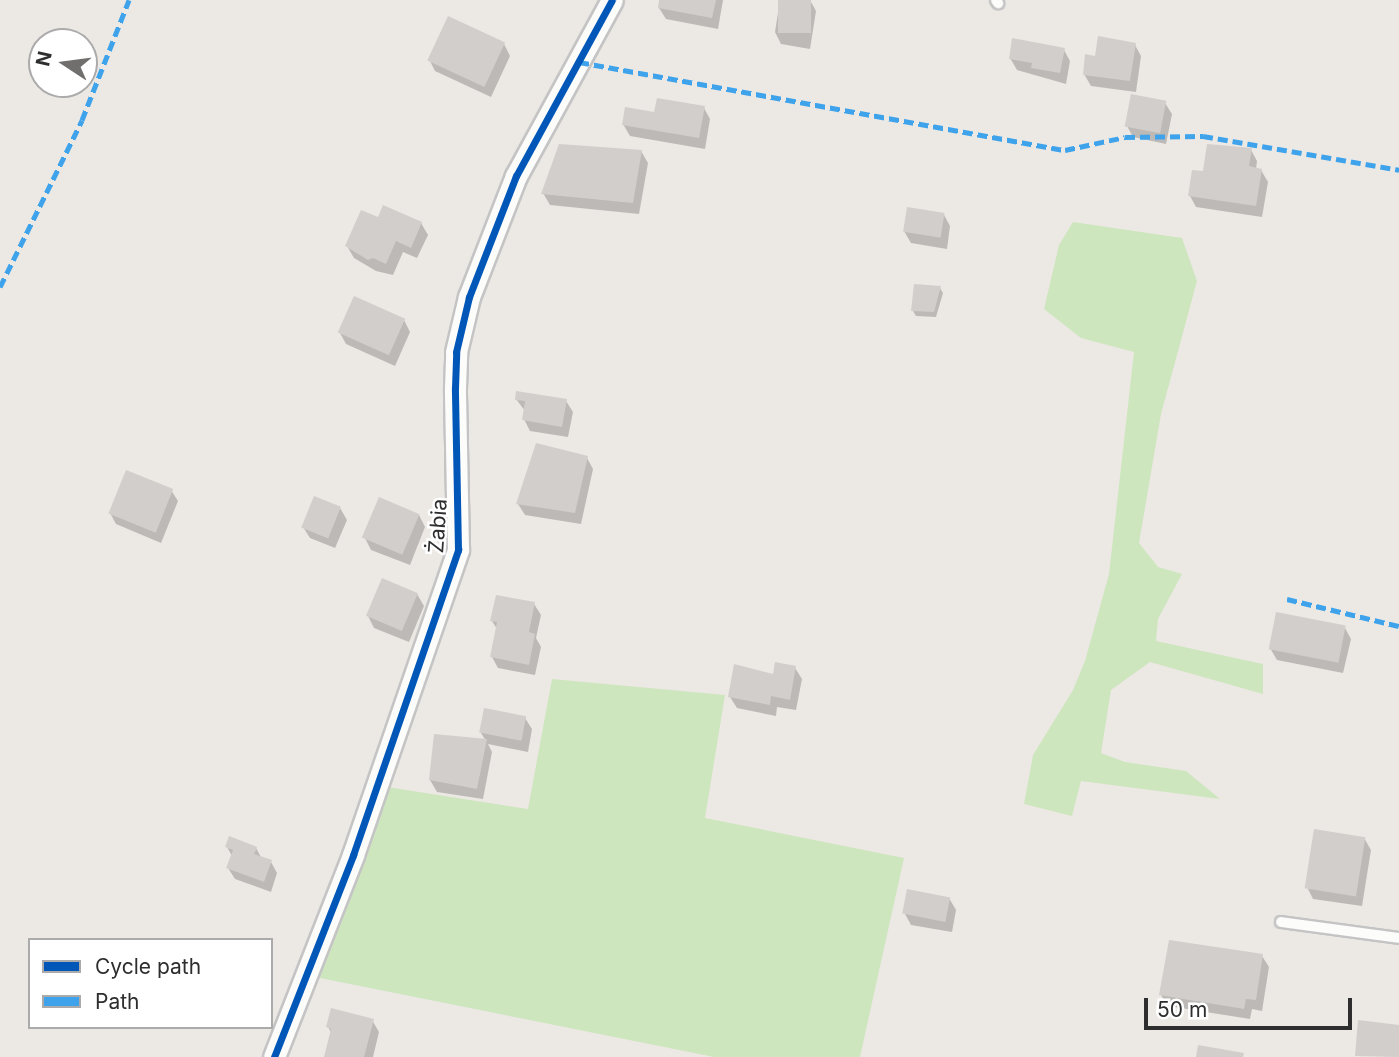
<!DOCTYPE html>
<html>
<head>
<meta charset="utf-8">
<style>
  body { margin:0 }
  #map { position:relative; width:1399px; height:1057px; overflow:hidden; background:#ece8e4; font-family:Inter,sans-serif }
  div>[style] { position:absolute }
  .green>* { inset:0; background:#cee6be }
  .shadow>* { inset:0; background:#0003 }
  .building>* { inset:0; background:#d1cecb; transform-origin:0 0 }
  .roads { filter:drop-shadow(2px 0 #c5c4c5) drop-shadow(-2px 0 #c5c4c5) drop-shadow(0 2px #c5c4c5) drop-shadow(0 -2px #c5c4c5) }
  .service>* { height:10px; margin:-5px; padding:0 5px; transform-origin:5px; border-radius:5px; background:#fcfcfb }
  .minor>* { height:21px; margin:-10.5px; padding:0 10.5px; transform-origin:10.5px; border-radius:10.5px; background:#fcfcfb }
  .quiet>* { height:5px; margin-top:-2.5px; transform-origin:0; background:repeating-linear-gradient(90deg,#3ea3eb 0 10px,transparent 0 15px) }
  .cycleway>* { height:7px; margin:-3.5px; padding:0 3.5px; transform-origin:3.5px; border-radius:3.5px; background:#0057b8 }
  span { translate:-50% -50%; white-space:nowrap; text-align:center; line-height:1.15; -webkit-text-stroke:5px #fff; paint-order:stroke }
  .street-label { font-size:21px; color:#2e2e2e }
  .legend { position:absolute; left:28px; top:938px; width:245px; height:91px; box-sizing:border-box; background:#fff; border:2px solid #ababab; margin:0; padding:9px 12px; list-style:none; font-size:21px; color:#2e2e2e }
  .legend li { display:flex; align-items:center; gap:14px; height:35px }
  .legend b { width:35px; border:2px solid #ababab }
  .north { position:absolute; left:28px; top:28px; width:70px; height:70px; box-sizing:border-box; background:#fff; border:2px solid #ababab; border-radius:50%; rotate:283deg; font-size:19px; font-weight:700; line-height:28px; text-align:center; color:#2e2e2e }
  .north::after { content:''; display:block; margin:auto; width:24px; height:32px; background:#706f6e; clip-path:polygon(50% 0,100% 100%,50% 72%,0 100%) }
  .scale { position:absolute; left:1144px; top:998px; width:208px; height:32px; box-sizing:border-box; border:4px solid #2e2e2e; border-top:0; padding-left:9px; font-size:21px; line-height:24px; white-space:nowrap; color:#2e2e2e; -webkit-text-stroke:5px #fff; paint-order:stroke }
</style>
</head>
<body>
<div id="map">
  <div class="green">
    <i style="clip-path:polygon(1073px 222px,1182px 238px,1197px 281px,1161px 414px,1139px 543px,1158px 567px,1182px 574px,1158px 619px,1156px 641px,1263px 664px,1263px 694px,1150px 662px,1111px 690px,1101px 753px,1125px 762px,1186px 771px,1220px 799px,1081px 781px,1072px 816px,1024px 804px,1033px 755px,1073px 690px,1085px 661px,1109px 574px,1134px 352px,1081px 338px,1044px 309px,1059px 245px)"></i>
    <i style="clip-path:polygon(552px 679px,725px 695px,705px 818px,904px 858px,860px 1057px,714px 1057px,315px 977px,387px 787px,528px 809px)"></i>
  </div>
  <div class="shadow">
    <i style="clip-path:polygon(661px 0,723px 0,718px 29px,666px 19px,659px 8px)"></i>
    <i style="clip-path:polygon(780px 0,810px 0,816px 11px,810px 49px,781px 44px,775px 32px)"></i>
    <i style="clip-path:polygon(504px 44px,510px 56px,491px 97px,435px 71px,429px 59px)"></i>
    <i style="clip-path:polygon(1135px 45px,1141px 56px,1136px 92px,1091px 86px,1084px 74px,1096px 58px)"></i>
    <i style="clip-path:polygon(1064px 50px,1070px 61px,1066px 84px,1017px 70px,1010px 58px)"></i>
    <i style="clip-path:polygon(1165px 103px,1172px 114px,1166px 144px,1133px 137px,1127px 126px)"></i>
    <i style="clip-path:polygon(704px 108px,710px 119px,705px 149px,630px 136px,623px 124px,656px 114px)"></i>
    <i style="clip-path:polygon(1251px 150px,1257px 161px,1256px 169px,1261px 170px,1268px 182px,1262px 217px,1196px 207px,1190px 196px,1204px 172px)"></i>
    <i style="clip-path:polygon(641px 151px,648px 163px,639px 214px,550px 205px,543px 193px)"></i>
    <i style="clip-path:polygon(944px 215px,950px 226px,947px 249px,911px 243px,904px 231px)"></i>
    <i style="clip-path:polygon(379px 220px,421px 223px,428px 235px,417px 258px,403px 252px,393px 275px,376px 271px,354px 258px,347px 246px)"></i>
    <i style="clip-path:polygon(940px 288px,943px 293px,936px 317px,916px 316px,913px 311px)"></i>
    <i style="clip-path:polygon(404px 320px,410px 332px,395px 366px,346px 344px,340px 333px)"></i>
    <i style="clip-path:polygon(516px 399px,566px 401px,573px 412px,568px 437px,530px 431px,524px 419px,525px 411px)"></i>
    <i style="clip-path:polygon(587px 458px,593px 469px,581px 524px,525px 515px,518px 504px)"></i>
    <i style="clip-path:polygon(171px 490px,178px 501px,161px 543px,116px 524px,110px 513px)"></i>
    <i style="clip-path:polygon(340px 508px,347px 520px,335px 548px,310px 538px,303px 527px)"></i>
    <i style="clip-path:polygon(419px 515px,425px 527px,410px 565px,371px 550px,365px 538px)"></i>
    <i style="clip-path:polygon(417px 594px,424px 606px,409px 642px,374px 628px,368px 616px)"></i>
    <i style="clip-path:polygon(534px 604px,541px 615px,536px 638px,541px 647px,535px 675px,498px 668px,492px 657px,497px 629px,492px 621px)"></i>
    <i style="clip-path:polygon(1345px 628px,1351px 639px,1343px 673px,1277px 660px,1270px 648px)"></i>
    <i style="clip-path:polygon(795px 668px,802px 679px,796px 710px,777px 707px,776px 716px,737px 708px,730px 697px)"></i>
    <i style="clip-path:polygon(525px 718px,532px 729px,528px 752px,488px 744px,492px 752px,483px 799px,437px 792px,430px 780px,486px 741px,481px 733px)"></i>
    <i style="clip-path:polygon(1364px 838px,1371px 850px,1362px 906px,1313px 899px,1307px 887px)"></i>
    <i style="clip-path:polygon(227px 847px,256px 848px,262px 859px,271px 862px,277px 873px,271px 892px,235px 879px,228px 868px,232px 856px)"></i>
    <i style="clip-path:polygon(949px 898px,956px 910px,952px 932px,911px 925px,905px 914px)"></i>
    <i style="clip-path:polygon(1262px 956px,1269px 967px,1262px 1011px,1252px 1009px,1250px 1019px,1168px 1006px,1161px 995px)"></i>
    <i style="clip-path:polygon(372px 1020px,379px 1032px,373px 1057px,326px 1057px,332px 1034px,328px 1027px)"></i>
  </div>
  <div class="building">
    <i style="clip-path:polygon(659px 0,716px 0,712px 18px,658px 8px)"></i>
    <i style="left:778px;top:0;width:33px;height:33px"></i>
    <i style="left:448px;top:16px;width:63px;height:49px;rotate:25deg"></i>
    <i style="clip-path:polygon(1098px 36px,1136px 43px,1130px 81px,1083px 75px,1085px 54px,1095px 56px)"></i>
    <i style="clip-path:polygon(1012px 38px,1065px 48px,1060px 73px,1031px 68px,1032px 63px,1009px 59px)"></i>
    <i style="left:1131px;top:94px;width:36px;height:33px;rotate:11deg"></i>
    <i style="clip-path:polygon(657px 98px,705px 106px,699px 138px,622px 125px,625px 107px,654px 112px)"></i>
    <i style="clip-path:polygon(559px 144px,642px 150px,633px 203px,541px 194px)"></i>
    <i style="clip-path:polygon(1207px 144px,1252px 148px,1249px 166px,1262px 169px,1256px 206px,1188px 196px,1192px 170px,1203px 171px)"></i>
    <i style="clip-path:polygon(383px 205px,422px 222px,411px 248px,396px 241px,386px 264px,373px 258px,368px 260px,345px 246px,361px 210px,378px 217px)"></i>
    <i style="left:907px;top:207px;width:38px;height:25px;rotate:9deg"></i>
    <i style="clip-path:polygon(914px 284px,941px 286px,934px 312px,911px 311px)"></i>
    <i style="left:354px;top:296px;width:56px;height:40px;rotate:24deg"></i>
    <i style="clip-path:polygon(516px 391px,567px 399px,562px 427px,522px 420px,525px 401px,515px 400px)"></i>
    <i style="clip-path:polygon(536px 443px,588px 456px,575px 513px,516px 504px)"></i>
    <i style="left:126px;top:470px;width:51px;height:47px;rotate:22deg"></i>
    <i style="left:314px;top:496px;width:29px;height:34px;rotate:22deg"></i>
    <i style="left:379px;top:497px;width:44px;height:44px;rotate:23deg"></i>
    <i style="left:382px;top:578px;width:39px;height:41px;rotate:23deg"></i>
    <i style="clip-path:polygon(496px 595px,535px 602px,529px 632px,535px 634px,529px 665px,490px 657px,497px 622px,490px 621px)"></i>
    <i style="left:1276px;top:612px;width:71px;height:38px;rotate:11deg"></i>
    <i style="clip-path:polygon(775px 662px,796px 666px,790px 700px,771px 696px,770px 705px,728px 697px,734px 664px,773px 674px)"></i>
    <i style="left:484px;top:708px;width:43px;height:25px;rotate:11deg"></i>
    <i style="clip-path:polygon(434px 734px,487px 739px,477px 789px,429px 780px)"></i>
    <i style="left:1314px;top:829px;width:52px;height:60px;rotate:9deg"></i>
    <i style="clip-path:polygon(229px 836px,257px 847px,254px 854px,272px 860px,264px 882px,226px 868px,233px 850px,225px 847px)"></i>
    <i style="left:907px;top:889px;width:44px;height:25px;rotate:11deg"></i>
    <i style="clip-path:polygon(1169px 940px,1263px 954px,1256px 1000px,1246px 999px,1244px 1009px,1159px 995px)"></i>
    <i style="clip-path:polygon(331px 1008px,374px 1019px,364px 1057px,324px 1057px,331px 1029px,326px 1027px)"></i>
    <i style="clip-path:polygon(1358px 1020px,1399px 1025px,1399px 1057px,1355px 1056px)"></i>
    <i style="clip-path:polygon(1198px 1045px,1244px 1053px,1243px 1057px,1196px 1057px)"></i>
  </div>
  <div class="roads">
    <div class="service">
      <i style="left:996px;top:0;width:4px;rotate:56deg"></i>
      <i style="left:1281px;top:922px;width:119px;rotate:7.7deg"></i>
    </div>
    <div class="minor">
      <i style="left:274px;top:1057px;width:217px;rotate:-68.6deg"></i>
      <i style="left:353px;top:855px;width:323px;rotate:-71deg"></i>
      <i style="left:458px;top:550px;width:162px;rotate:-91.1deg"></i>
      <i style="left:455px;top:388px;width:36px;rotate:-88deg"></i>
      <i style="left:456px;top:352px;width:57px;rotate:-76.7deg"></i>
      <i style="left:469px;top:297px;width:130px;rotate:-68.8deg"></i>
      <i style="left:516px;top:176px;width:200px;rotate:-61.4deg"></i>
    </div>
  </div>
  <div class="quiet">
    <i style="left:579px;top:62px;width:494px;rotate:10.3deg"></i>
    <i style="left:1065px;top:150px;width:61px;rotate:-12.2deg"></i>
    <i style="left:1125px;top:137px;width:78px;rotate:-0.7deg"></i>
    <i style="left:1203px;top:136px;width:199px;rotate:9.8deg"></i>
    <i style="left:0;top:287px;width:186px;rotate:-63.8deg"></i>
    <i style="left:82px;top:120px;width:129px;rotate:-68.6deg"></i>
    <i style="left:1287px;top:599px;width:115px;rotate:13.6deg"></i>
  </div>
  <div class="cycleway">
    <i style="left:274px;top:1057px;width:217px;rotate:-68.6deg"></i>
    <i style="left:353px;top:855px;width:323px;rotate:-71deg"></i>
    <i style="left:458px;top:550px;width:162px;rotate:-91.1deg"></i>
    <i style="left:455px;top:388px;width:36px;rotate:-88deg"></i>
    <i style="left:456px;top:352px;width:57px;rotate:-76.7deg"></i>
    <i style="left:469px;top:297px;width:130px;rotate:-68.8deg"></i>
    <i style="left:516px;top:176px;width:200px;rotate:-61.4deg"></i>
  </div>
  <div class="street-label">
    <span style="left:438px;top:526px;rotate:-86deg">Żabia</span>
  </div>
  <ul class="legend">
  <li><b style="height:9px;background:#0057b8"></b>Cycle path</li>
  <li><b style="height:9px;background:#3ea3eb"></b>Path</li>
  </ul>
  <div class="north">N</div>
  <div class="scale">50 m</div>
</div>
</body>
</html>
